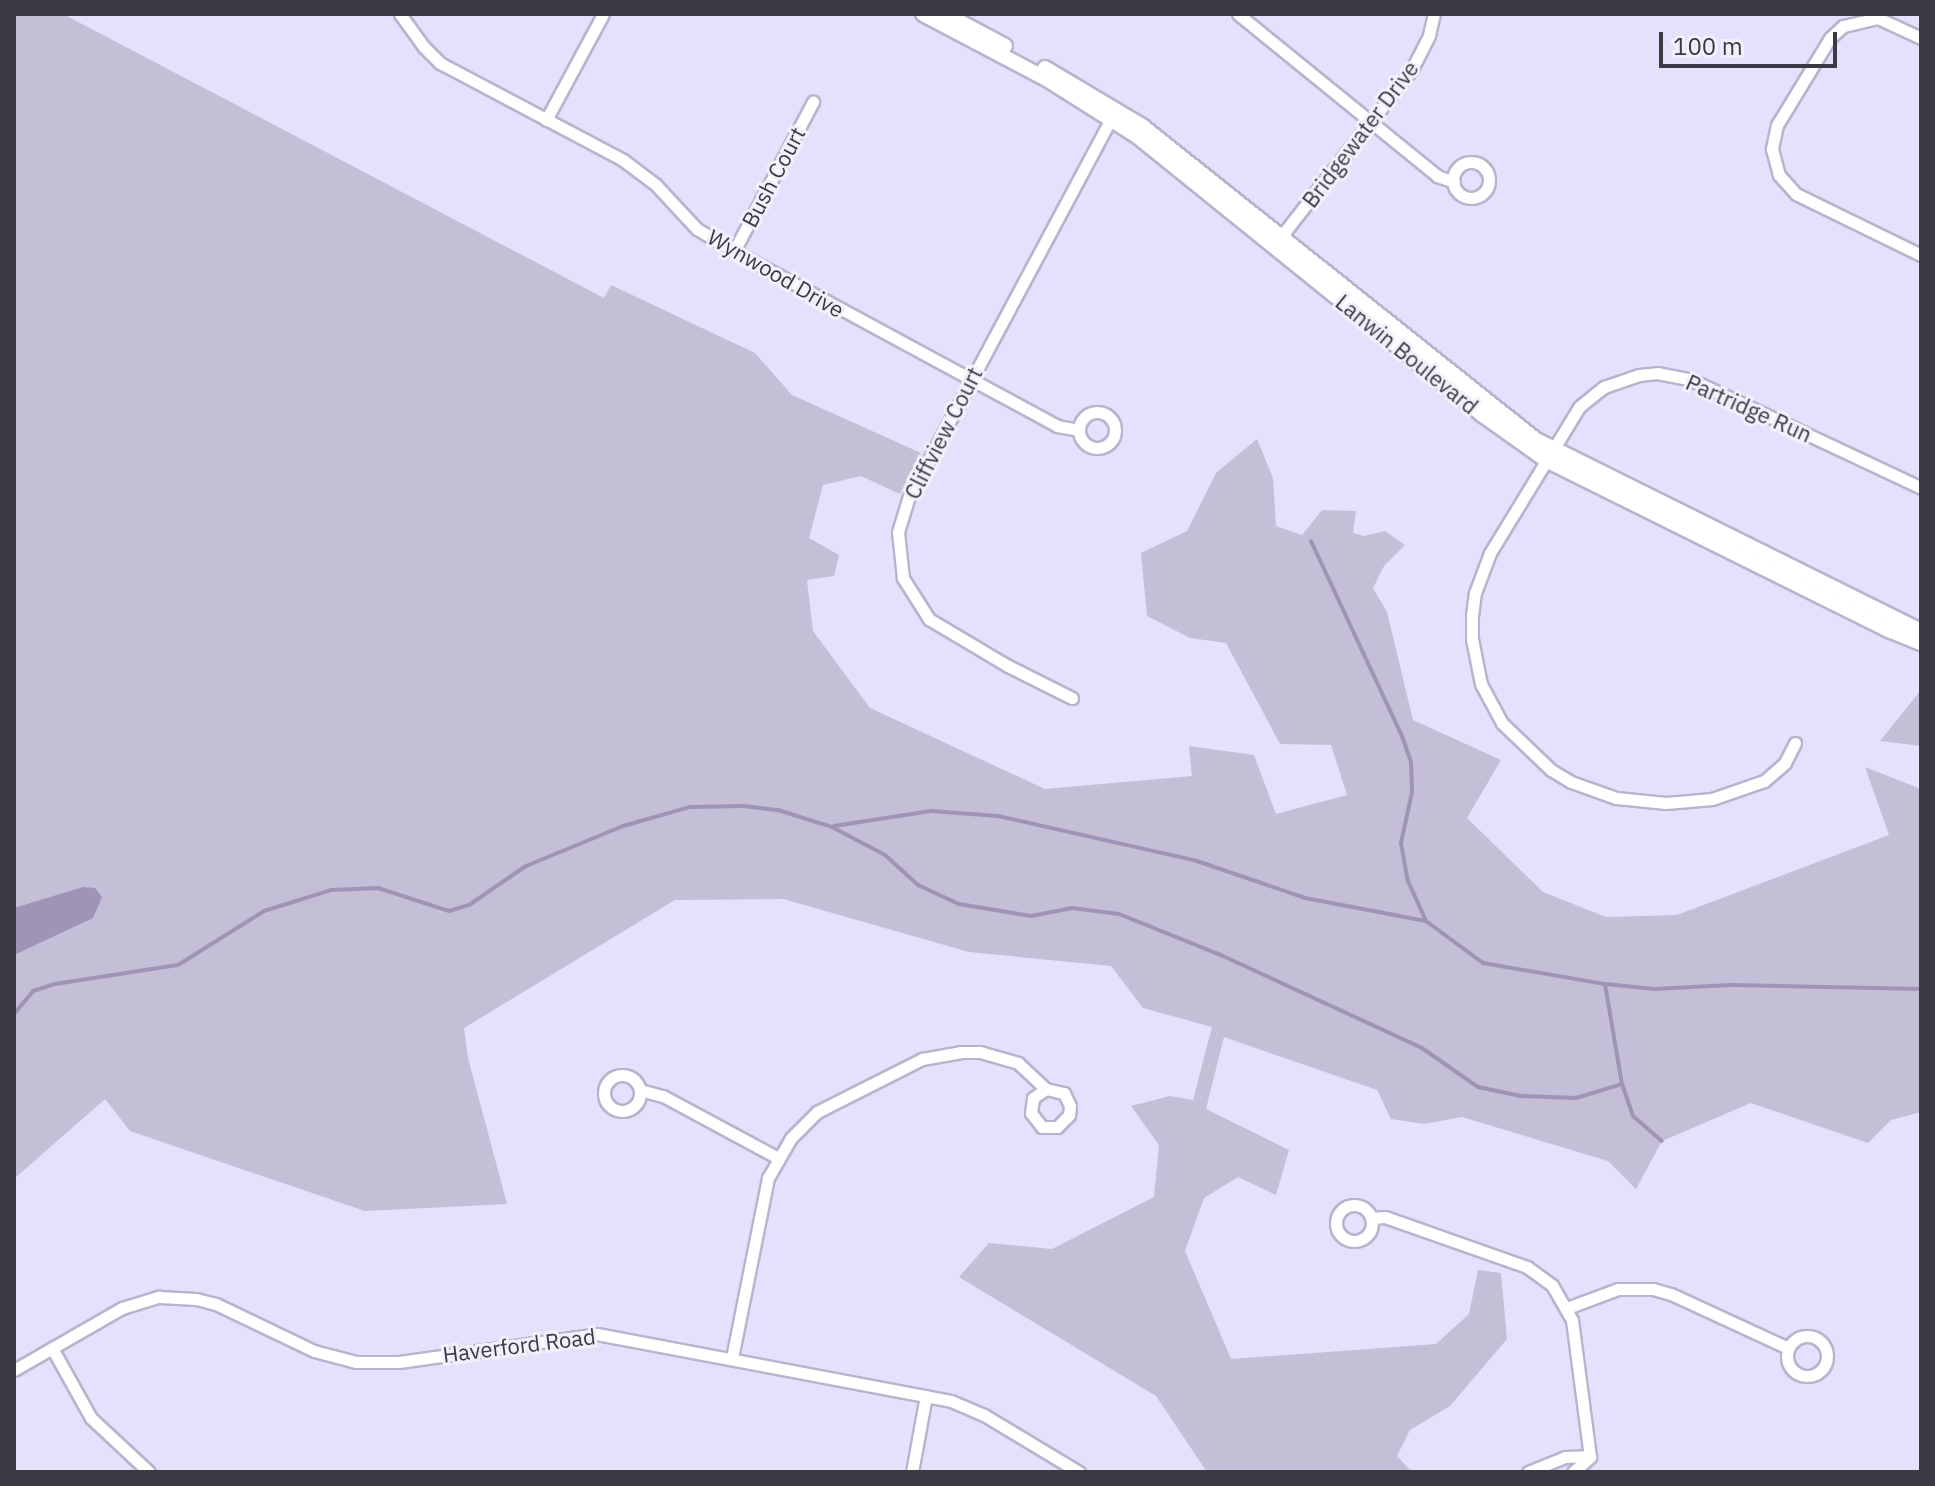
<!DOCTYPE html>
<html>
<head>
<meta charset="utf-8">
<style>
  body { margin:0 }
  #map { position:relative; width:1935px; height:1486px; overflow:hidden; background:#e7e0fc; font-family:"IBM Plex Sans",sans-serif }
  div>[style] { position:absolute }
  .green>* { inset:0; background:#c4bed7 }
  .water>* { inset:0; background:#9e95b6 }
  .stream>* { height:4px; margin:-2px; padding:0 2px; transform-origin:2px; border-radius:2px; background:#9e95b6 }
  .roads { filter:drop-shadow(2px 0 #bab3ce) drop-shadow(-2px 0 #bab3ce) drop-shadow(0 2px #bab3ce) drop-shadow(0 -2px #bab3ce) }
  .minor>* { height:11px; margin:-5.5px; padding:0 5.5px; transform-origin:5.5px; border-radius:5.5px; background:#fff }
  .minor>.ring { margin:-5.5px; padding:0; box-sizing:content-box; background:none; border:11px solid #fff; border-radius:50% }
  .tertiary>* { height:14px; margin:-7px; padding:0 7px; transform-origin:7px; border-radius:7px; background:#fff }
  span { translate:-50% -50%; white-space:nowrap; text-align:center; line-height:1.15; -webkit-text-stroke:6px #f3f0fb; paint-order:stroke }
  .street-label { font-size:22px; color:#3c3944 }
  .frame { position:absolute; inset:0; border:16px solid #3c3944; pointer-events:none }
  .scale { position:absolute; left:1659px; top:32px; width:178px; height:36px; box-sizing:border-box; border:4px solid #3c3944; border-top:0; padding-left:10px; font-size:24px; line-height:28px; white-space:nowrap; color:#3c3944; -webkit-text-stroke:6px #f3f0fb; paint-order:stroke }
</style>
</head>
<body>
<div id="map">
  <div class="green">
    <i style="clip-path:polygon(14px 14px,63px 14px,604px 298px,611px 285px,755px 353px,792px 395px,921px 453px,900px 494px,861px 476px,823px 485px,809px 538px,839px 555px,834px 576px,807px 580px,813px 631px,870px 708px,1045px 789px,1192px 776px,1189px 746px,1254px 755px,1276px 814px,1347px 795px,1331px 745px,1280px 744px,1226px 643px,1190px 638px,1147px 616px,1141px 553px,1187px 531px,1216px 473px,1257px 439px,1273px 478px,1276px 526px,1302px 535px,1322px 510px,1356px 511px,1353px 533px,1364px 536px,1385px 531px,1405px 545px,1384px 566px,1373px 588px,1387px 612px,1413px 720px,1501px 760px,1467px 818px,1543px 892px,1606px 917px,1677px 915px,1889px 835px,1865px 767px,1921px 789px,1921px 1112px,1891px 1120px,1868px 1143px,1751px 1103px,1662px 1141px,1636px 1189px,1608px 1161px,1462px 1117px,1424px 1124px,1391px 1119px,1377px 1090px,1224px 1037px,1206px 1109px,1289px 1150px,1276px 1195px,1238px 1177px,1204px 1198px,1185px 1251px,1231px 1359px,1436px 1344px,1469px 1314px,1478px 1270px,1501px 1273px,1507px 1339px,1450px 1406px,1410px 1430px,1397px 1456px,1412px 1472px,1207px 1472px,1156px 1396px,959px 1277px,989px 1243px,1052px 1249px,1154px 1197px,1159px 1145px,1131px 1106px,1170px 1096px,1193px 1100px,1212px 1027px,1143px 1008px,1111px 966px,969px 952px,783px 899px,675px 900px,464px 1028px,468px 1058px,507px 1204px,365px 1211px,130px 1131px,105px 1099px,14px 1179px)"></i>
    <i style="clip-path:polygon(1921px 690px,1921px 746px,1880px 741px)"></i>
  </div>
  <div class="water">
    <i style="clip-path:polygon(83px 887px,95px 888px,102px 897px,93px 918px,14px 955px,14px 908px)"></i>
  </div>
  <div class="stream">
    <i style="left:1311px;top:541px;width:215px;rotate:65deg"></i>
    <i style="left:1402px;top:736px;width:28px;rotate:71deg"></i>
    <i style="left:1411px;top:762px;width:30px;rotate:88deg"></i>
    <i style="left:1412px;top:792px;width:52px;rotate:102.2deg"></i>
    <i style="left:1401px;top:843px;width:39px;rotate:80deg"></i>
    <i style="left:1408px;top:881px;width:44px;rotate:65.8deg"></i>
    <i style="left:834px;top:826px;width:98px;rotate:-8.8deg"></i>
    <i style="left:931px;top:811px;width:67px;rotate:4.3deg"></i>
    <i style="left:998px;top:816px;width:204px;rotate:12.7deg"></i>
    <i style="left:1197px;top:861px;width:114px;rotate:18.9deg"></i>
    <i style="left:1305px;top:898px;width:123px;rotate:10.8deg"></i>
    <i style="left:1426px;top:921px;width:71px;rotate:36.4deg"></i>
    <i style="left:1483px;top:963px;width:124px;rotate:9.8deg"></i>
    <i style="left:1605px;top:984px;width:49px;rotate:5.8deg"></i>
    <i style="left:1654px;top:989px;width:77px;rotate:-3deg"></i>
    <i style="left:1731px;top:985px;width:190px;rotate:1.2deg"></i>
    <i style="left:1605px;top:984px;width:101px;rotate:80.4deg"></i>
    <i style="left:1622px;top:1084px;width:34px;rotate:71deg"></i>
    <i style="left:1633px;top:1116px;width:38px;rotate:41deg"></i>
    <i style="left:14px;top:1014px;width:30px;rotate:-50deg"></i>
    <i style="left:33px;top:991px;width:23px;rotate:-18deg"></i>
    <i style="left:55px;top:984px;width:124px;rotate:-8.8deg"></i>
    <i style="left:178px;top:965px;width:102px;rotate:-32.1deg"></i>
    <i style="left:264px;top:911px;width:70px;rotate:-17.4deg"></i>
    <i style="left:331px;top:890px;width:47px;rotate:-2.4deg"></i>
    <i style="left:378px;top:888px;width:75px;rotate:17.9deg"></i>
    <i style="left:449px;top:911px;width:21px;rotate:-17deg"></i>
    <i style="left:469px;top:905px;width:69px;rotate:-34.4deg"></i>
    <i style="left:526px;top:866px;width:105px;rotate:-22.4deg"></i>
    <i style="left:623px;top:826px;width:70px;rotate:-15.8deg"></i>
    <i style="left:690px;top:807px;width:54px;rotate:-1.1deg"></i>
    <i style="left:744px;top:806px;width:34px;rotate:7deg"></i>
    <i style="left:778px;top:810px;width:57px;rotate:17.5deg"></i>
    <i style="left:832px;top:827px;width:60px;rotate:27.8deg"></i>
    <i style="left:885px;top:855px;width:45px;rotate:42.3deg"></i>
    <i style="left:918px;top:885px;width:45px;rotate:24.9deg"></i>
    <i style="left:959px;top:904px;width:73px;rotate:9.5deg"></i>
    <i style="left:1031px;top:916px;width:42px;rotate:-11deg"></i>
    <i style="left:1072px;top:908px;width:47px;rotate:7.3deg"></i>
    <i style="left:1119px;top:914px;width:112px;rotate:22deg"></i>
    <i style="left:1223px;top:956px;width:219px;rotate:24.8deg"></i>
    <i style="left:1422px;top:1048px;width:68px;rotate:34.9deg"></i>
    <i style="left:1478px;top:1087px;width:44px;rotate:11.8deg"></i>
    <i style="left:1521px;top:1096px;width:55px;rotate:2.1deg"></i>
    <i style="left:1576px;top:1098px;width:48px;rotate:-16.9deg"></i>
  </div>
  <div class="roads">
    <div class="minor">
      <i style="left:400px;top:14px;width:41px;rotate:54deg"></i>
      <i style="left:424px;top:47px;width:23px;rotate:45deg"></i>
      <i style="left:440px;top:63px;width:207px;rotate:27.9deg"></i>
      <i style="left:623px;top:160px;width:41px;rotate:37.1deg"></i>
      <i style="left:656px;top:185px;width:60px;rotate:47deg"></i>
      <i style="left:697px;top:229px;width:43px;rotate:30.7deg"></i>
      <i style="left:734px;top:251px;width:367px;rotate:28.4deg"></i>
      <i style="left:1057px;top:426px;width:22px;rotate:10deg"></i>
      <i style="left:1238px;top:14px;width:257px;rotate:39.1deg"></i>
      <i style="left:1437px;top:176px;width:18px;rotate:19deg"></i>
      <i style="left:1921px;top:38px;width:47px;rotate:-155.1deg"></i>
      <i style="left:1878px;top:18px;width:36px;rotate:167deg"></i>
      <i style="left:1843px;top:26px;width:18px;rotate:137deg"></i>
      <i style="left:1830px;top:38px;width:102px;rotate:121.3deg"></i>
      <i style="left:1777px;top:125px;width:25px;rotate:102deg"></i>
      <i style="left:1772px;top:149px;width:27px;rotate:75deg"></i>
      <i style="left:1779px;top:175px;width:25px;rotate:48deg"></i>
      <i style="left:1796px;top:194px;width:139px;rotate:26deg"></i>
      <i style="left:546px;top:120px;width:120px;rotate:-61.7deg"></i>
      <i class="ring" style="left:1453px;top:162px;width:25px;height:25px"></i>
      <i style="left:1276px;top:243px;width:221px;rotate:-52deg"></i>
      <i style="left:1412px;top:69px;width:38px;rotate:-63deg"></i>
      <i style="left:1429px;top:35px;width:22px;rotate:-77deg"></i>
      <i style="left:734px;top:251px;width:169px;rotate:-62.1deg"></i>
      <i class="ring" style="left:1079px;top:412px;width:25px;height:25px"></i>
      <i style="left:1072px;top:698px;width:72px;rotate:-153.4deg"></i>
      <i style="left:1008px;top:666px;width:92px;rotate:-149.3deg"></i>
      <i style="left:929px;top:619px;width:49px;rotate:-122.4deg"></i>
      <i style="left:903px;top:578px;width:46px;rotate:-96.2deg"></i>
      <i style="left:898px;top:532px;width:37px;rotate:-73deg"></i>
      <i style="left:909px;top:497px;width:435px;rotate:-61.9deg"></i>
      <i style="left:1795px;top:743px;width:22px;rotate:117deg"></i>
      <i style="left:1785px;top:763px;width:28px;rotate:139deg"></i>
      <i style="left:1764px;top:781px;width:55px;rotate:160.9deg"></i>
      <i style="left:1712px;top:799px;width:46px;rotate:175deg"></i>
      <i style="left:1666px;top:803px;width:50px;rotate:-174.3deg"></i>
      <i style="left:1616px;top:798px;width:48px;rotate:-160.4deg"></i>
      <i style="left:1571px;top:782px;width:23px;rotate:-149deg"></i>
      <i style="left:1551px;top:770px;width:68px;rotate:-136.2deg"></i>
      <i style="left:1502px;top:723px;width:44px;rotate:-118.3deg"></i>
      <i style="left:1481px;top:684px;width:46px;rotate:-101.3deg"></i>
      <i style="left:1472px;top:639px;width:23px;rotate:-90deg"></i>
      <i style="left:1472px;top:616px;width:23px;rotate:-83deg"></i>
      <i style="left:1475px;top:593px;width:43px;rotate:-69.4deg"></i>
      <i style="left:1490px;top:553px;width:171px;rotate:-58.6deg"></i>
      <i style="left:1579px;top:407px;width:32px;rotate:-39deg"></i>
      <i style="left:1604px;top:387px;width:37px;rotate:-19deg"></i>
      <i style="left:1639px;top:375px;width:18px;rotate:-6deg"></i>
      <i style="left:1657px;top:373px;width:36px;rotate:11deg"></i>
      <i style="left:1692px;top:380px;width:253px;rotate:25.2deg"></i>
      <i class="ring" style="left:604px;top:1075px;width:25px;height:25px"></i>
      <i style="left:640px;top:1090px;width:24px;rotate:15deg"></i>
      <i style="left:663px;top:1096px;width:131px;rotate:28.3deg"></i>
      <i class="ring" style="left:1336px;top:1205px;width:25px;height:25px"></i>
      <i style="left:1371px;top:1218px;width:14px;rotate:-4deg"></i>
      <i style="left:1385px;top:1217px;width:151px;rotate:19.4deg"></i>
      <i style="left:1527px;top:1267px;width:31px;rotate:36deg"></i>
      <i style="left:1552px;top:1285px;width:40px;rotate:60.3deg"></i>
      <i style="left:1572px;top:1320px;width:137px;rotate:82.5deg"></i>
      <i style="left:1567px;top:1308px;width:54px;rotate:-20.4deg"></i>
      <i style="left:1618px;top:1289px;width:35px"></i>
      <i style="left:1653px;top:1289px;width:19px;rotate:16deg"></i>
      <i style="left:1671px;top:1294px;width:129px;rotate:24.8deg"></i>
      <i class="ring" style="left:1787px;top:1336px;width:29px;height:29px"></i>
      <i style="left:52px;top:1348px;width:80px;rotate:60.9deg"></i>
      <i style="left:91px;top:1418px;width:79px;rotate:43deg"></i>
      <i style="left:732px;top:1358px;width:184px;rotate:-78.7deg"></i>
      <i style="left:768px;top:1178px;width:46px;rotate:-60.1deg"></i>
      <i style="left:791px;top:1138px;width:37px;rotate:-45deg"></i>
      <i style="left:817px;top:1112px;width:118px;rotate:-26.8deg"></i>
      <i style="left:922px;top:1059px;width:39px;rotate:-10deg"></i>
      <i style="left:960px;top:1052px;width:20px"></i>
      <i style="left:980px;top:1052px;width:40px;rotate:16deg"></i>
      <i style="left:1018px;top:1063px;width:38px;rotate:43deg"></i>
      <i style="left:1046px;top:1089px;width:18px;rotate:13deg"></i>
      <i style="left:1064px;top:1093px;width:14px;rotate:65deg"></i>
      <i style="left:1070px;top:1106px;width:9px;rotate:96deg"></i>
      <i style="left:1069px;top:1115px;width:17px;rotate:135deg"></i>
      <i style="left:1057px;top:1127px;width:15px;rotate:180deg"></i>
      <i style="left:1042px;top:1127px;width:18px;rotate:-128deg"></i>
      <i style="left:1031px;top:1113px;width:15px;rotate:-82deg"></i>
      <i style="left:1033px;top:1098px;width:16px;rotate:-35deg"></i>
      <i style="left:14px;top:1370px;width:125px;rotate:-29.9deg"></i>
      <i style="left:122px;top:1308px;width:39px;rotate:-17deg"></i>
      <i style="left:159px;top:1297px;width:37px;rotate:3deg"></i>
      <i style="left:196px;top:1299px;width:21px;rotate:14deg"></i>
      <i style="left:216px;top:1304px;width:109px;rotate:25.6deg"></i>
      <i style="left:314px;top:1351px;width:43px;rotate:14.7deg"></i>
      <i style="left:356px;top:1362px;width:43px"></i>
      <i style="left:399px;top:1362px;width:200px;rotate:-8deg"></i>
      <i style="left:597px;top:1334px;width:360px;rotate:10.7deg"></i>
      <i style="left:951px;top:1401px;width:36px;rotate:23deg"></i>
      <i style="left:984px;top:1415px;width:111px;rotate:31deg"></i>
      <i style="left:912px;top:1472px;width:77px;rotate:-79.6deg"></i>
      <i style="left:1528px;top:1472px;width:40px;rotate:-22deg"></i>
      <i style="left:1565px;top:1457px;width:25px;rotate:-2deg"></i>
      <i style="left:1573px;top:1472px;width:23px;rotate:-41deg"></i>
    </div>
    <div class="tertiary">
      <i style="left:923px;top:14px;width:144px;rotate:27.8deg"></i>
      <i style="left:1050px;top:81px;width:103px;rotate:32.3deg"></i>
      <i style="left:1137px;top:136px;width:444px;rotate:38.9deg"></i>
      <i style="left:1483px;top:415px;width:77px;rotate:35.5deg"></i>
      <i style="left:1546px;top:460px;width:385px;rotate:26.4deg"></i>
      <i style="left:1891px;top:631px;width:32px;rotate:22deg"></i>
      <i style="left:945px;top:14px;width:68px;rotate:28.1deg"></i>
      <i style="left:1045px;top:68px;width:113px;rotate:30.9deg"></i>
      <i style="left:1142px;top:126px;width:504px;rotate:38.55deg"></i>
      <i style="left:1536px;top:440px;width:430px;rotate:26.4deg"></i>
    </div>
  </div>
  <div class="street-label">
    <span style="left:1360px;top:134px;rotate:-53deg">Bridgewater Drive</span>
    <span style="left:773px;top:177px;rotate:-62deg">Bush Court</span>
    <span style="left:776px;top:273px;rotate:30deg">Wynwood Drive</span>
    <span style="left:1407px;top:354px;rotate:39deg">Lanwin Boulevard</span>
    <span style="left:1749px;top:408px;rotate:24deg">Partridge Run</span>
    <span style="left:943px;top:433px;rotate:-63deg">Cliffview Court</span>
    <span style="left:519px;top:1345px;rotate:-7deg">Haverford Road</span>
  </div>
  <div class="frame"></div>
  <div class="scale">100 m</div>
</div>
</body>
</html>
